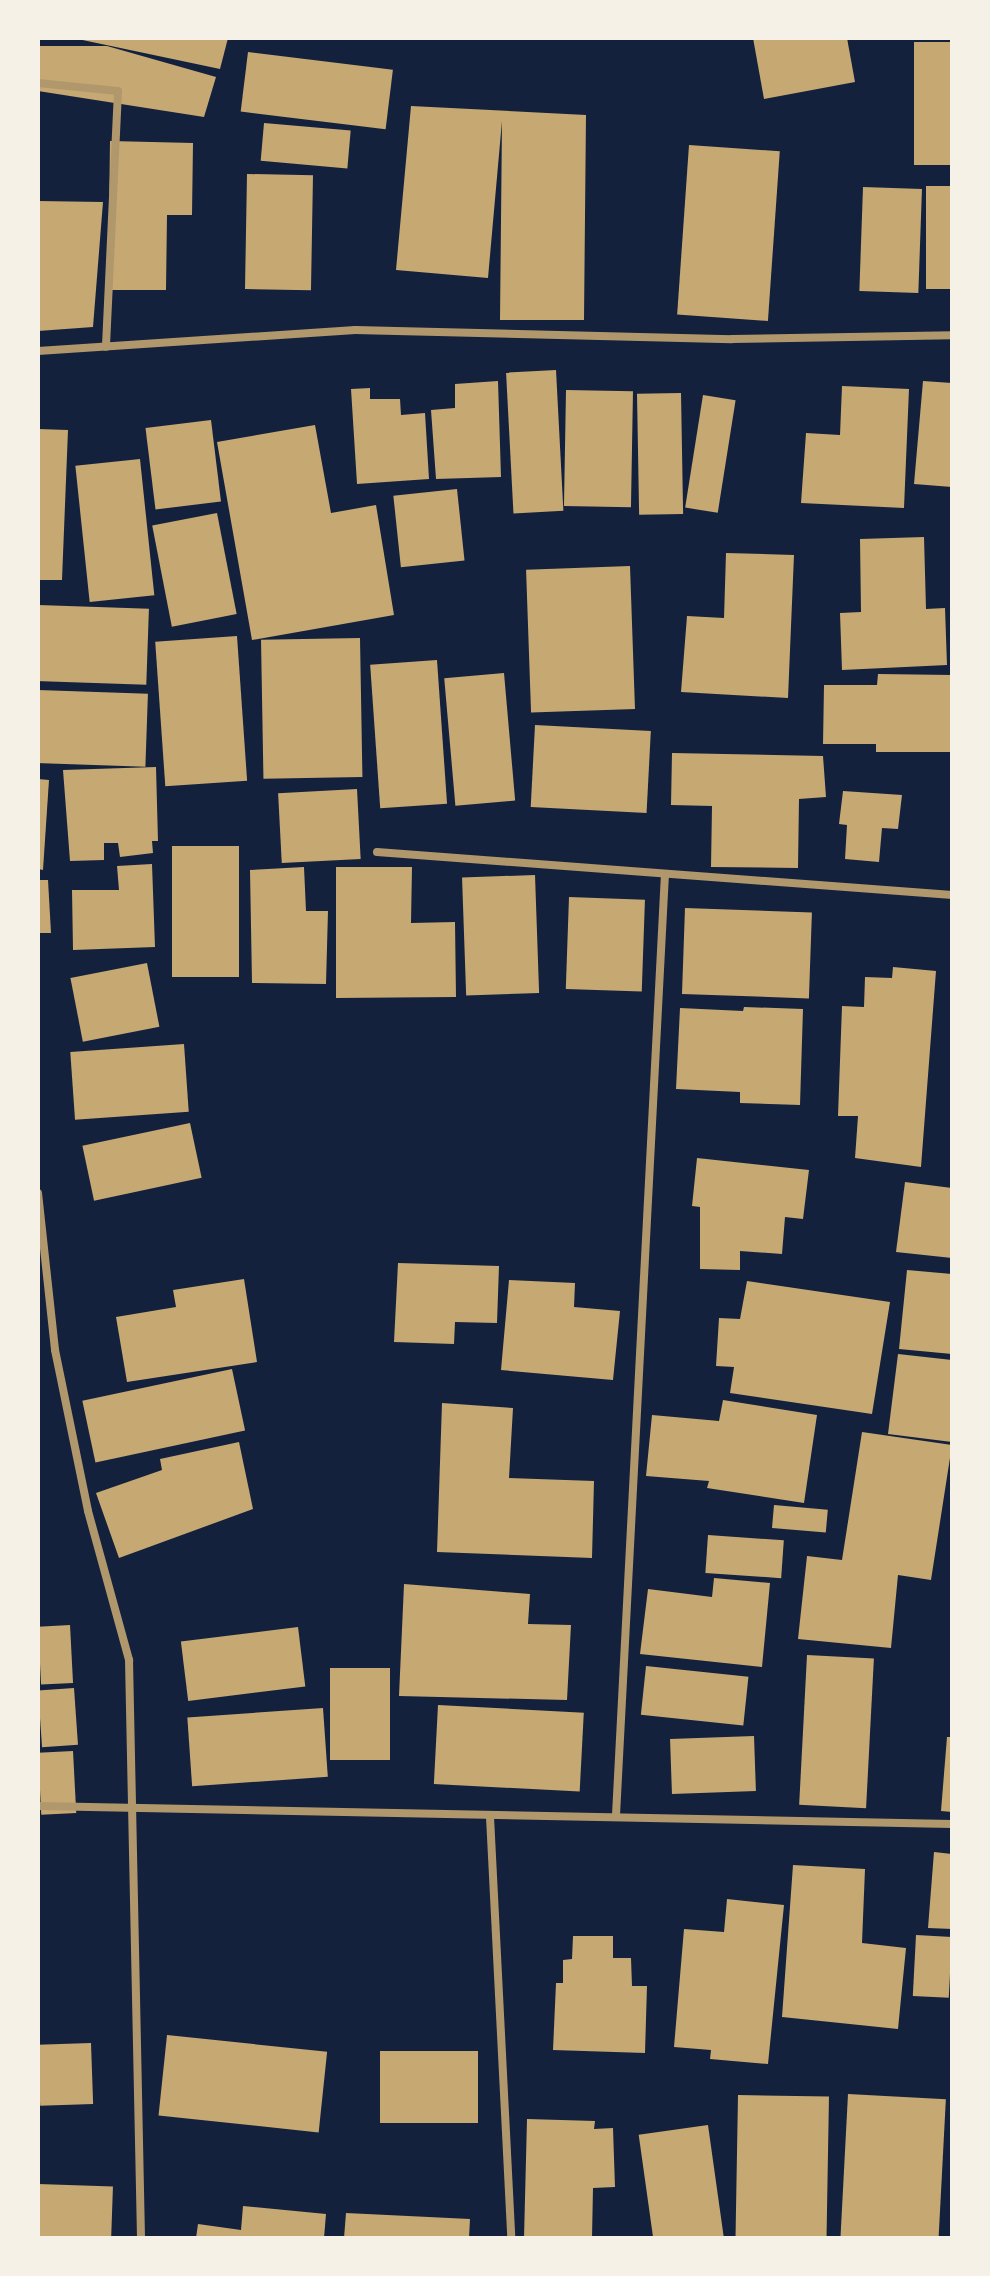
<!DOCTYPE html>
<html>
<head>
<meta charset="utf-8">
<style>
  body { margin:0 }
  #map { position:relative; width:990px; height:2276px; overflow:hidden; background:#14213d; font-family:"Sofia Sans Condensed",sans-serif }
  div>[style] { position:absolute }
  .building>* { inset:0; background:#c6a872; transform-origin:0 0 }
  .minor>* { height:8px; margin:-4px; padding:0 4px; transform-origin:4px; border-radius:4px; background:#b1986c }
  span { translate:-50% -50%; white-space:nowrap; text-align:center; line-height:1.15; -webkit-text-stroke:6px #f6f1e7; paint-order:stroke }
  .frame { position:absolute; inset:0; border:40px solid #f6f1e7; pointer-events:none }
</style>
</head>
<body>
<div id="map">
  <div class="building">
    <i style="clip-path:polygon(73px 38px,228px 38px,220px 69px)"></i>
    <i style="clip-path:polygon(753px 38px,847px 38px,855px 82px,764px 99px)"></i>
    <i style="left:952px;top:42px;width:123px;height:38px;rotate:90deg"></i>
    <i style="clip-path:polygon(38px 46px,107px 46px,216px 77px,204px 117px,38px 91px)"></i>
    <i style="left:248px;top:52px;width:146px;height:60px;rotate:7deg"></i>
    <i style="clip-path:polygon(411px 106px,586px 115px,584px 320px,500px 320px,502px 121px,488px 278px,396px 270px)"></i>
    <i style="left:264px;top:123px;width:87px;height:38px;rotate:5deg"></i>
    <i style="clip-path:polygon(110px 141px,193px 143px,192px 215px,167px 215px,166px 290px,108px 290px)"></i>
    <i style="left:689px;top:145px;width:91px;height:170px;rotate:4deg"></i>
    <i style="left:247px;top:174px;width:66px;height:115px;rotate:1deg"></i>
    <i style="left:926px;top:186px;width:26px;height:103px"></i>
    <i style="left:863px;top:187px;width:59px;height:104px;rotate:2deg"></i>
    <i style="clip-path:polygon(38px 201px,103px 202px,93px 327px,38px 331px)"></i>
    <i style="left:556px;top:370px;width:141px;height:50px;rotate:87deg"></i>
    <i style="clip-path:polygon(498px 381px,501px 477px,436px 479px,431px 410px,455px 408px,455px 384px)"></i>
    <i style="clip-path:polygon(923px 381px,952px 383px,952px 487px,914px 484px)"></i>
    <i style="clip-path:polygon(842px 386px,909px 389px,904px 508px,801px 503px,806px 433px,840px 435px)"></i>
    <i style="clip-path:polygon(370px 388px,370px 399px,400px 399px,401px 415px,425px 413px,429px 479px,357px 484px,351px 389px)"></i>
    <i style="left:566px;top:390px;width:67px;height:116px;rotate:1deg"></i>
    <i style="left:681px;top:393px;width:121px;height:44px;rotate:89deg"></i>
    <i style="left:703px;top:395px;width:33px;height:114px;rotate:9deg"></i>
    <i style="left:211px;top:420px;width:82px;height:66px;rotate:83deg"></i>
    <i style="clip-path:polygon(315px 425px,331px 513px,376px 505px,394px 615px,252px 640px,217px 442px)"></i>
    <i style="clip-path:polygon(38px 429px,68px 430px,62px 580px,38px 580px)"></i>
    <i style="left:140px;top:459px;width:137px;height:65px;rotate:84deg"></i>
    <i style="left:457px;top:489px;width:72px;height:64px;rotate:84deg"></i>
    <i style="left:217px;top:513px;width:103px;height:66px;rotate:79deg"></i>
    <i style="clip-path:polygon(924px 537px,926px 609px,945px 608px,947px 665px,842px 670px,840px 613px,861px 612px,860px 539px)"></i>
    <i style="clip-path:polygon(726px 553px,794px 555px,788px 698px,681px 692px,687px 616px,724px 618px)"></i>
    <i style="left:630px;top:566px;width:143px;height:104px;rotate:88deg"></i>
    <i style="left:38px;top:605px;width:111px;height:76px;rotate:2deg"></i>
    <i style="left:237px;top:636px;width:145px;height:82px;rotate:86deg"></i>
    <i style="left:360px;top:638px;width:139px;height:99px;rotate:89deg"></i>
    <i style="left:437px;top:660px;width:144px;height:67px;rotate:86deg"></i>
    <i style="left:504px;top:673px;width:128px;height:60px;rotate:85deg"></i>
    <i style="clip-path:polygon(878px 674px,952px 675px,952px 752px,876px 752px,876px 744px,823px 744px,824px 685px,877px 685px)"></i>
    <i style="left:38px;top:690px;width:110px;height:73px;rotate:2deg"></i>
    <i style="left:535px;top:725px;width:116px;height:82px;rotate:3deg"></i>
    <i style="clip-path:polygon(672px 753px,823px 756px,826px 797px,799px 799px,798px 868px,711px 867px,712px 806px,671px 805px)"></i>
    <i style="clip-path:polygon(156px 767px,158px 841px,152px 841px,153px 853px,120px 857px,118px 843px,104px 843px,104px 860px,70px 861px,63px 770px)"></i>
    <i style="clip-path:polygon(38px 779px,49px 780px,43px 870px,38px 869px)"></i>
    <i style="left:357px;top:789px;width:70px;height:79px;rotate:87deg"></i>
    <i style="clip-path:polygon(843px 791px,902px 795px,898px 829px,882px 828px,879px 862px,845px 859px,847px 825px,839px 824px)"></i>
    <i style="left:239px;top:846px;width:131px;height:67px;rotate:90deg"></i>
    <i style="clip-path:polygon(152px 864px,155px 947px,73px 950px,72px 890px,119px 890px,117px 866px)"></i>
    <i style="clip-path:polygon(304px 867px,306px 911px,328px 911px,326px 984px,252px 983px,250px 870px)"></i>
    <i style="clip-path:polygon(336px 867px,412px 867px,411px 923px,455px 922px,456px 997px,336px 998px)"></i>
    <i style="left:535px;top:875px;width:118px;height:73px;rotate:88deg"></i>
    <i style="clip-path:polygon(38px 880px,48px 880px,51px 933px,38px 933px)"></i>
    <i style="left:569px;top:897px;width:76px;height:92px;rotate:2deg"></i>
    <i style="left:685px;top:908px;width:127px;height:86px;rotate:2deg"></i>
    <i style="left:147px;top:963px;width:65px;height:78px;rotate:79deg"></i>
    <i style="clip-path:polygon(893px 967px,936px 971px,921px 1167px,855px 1158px,858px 1116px,838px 1116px,842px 1006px,864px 1007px,865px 977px,892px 978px)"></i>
    <i style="clip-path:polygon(744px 1007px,803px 1009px,800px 1105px,740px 1103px,740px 1092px,676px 1089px,680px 1008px,743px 1011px)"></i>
    <i style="left:184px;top:1044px;width:68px;height:114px;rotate:86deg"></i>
    <i style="left:190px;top:1123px;width:56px;height:110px;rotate:78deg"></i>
    <i style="clip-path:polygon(697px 1158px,809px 1170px,803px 1219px,785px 1217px,782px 1254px,740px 1251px,740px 1270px,700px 1269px,700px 1207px,692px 1206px)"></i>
    <i style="clip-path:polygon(905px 1182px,952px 1188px,952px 1258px,896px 1252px)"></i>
    <i style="clip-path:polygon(398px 1263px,499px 1266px,497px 1323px,455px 1322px,454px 1344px,394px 1342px)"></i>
    <i style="clip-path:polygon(907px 1270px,952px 1274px,952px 1354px,899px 1349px)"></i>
    <i style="clip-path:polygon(244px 1279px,257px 1362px,127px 1382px,116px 1317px,176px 1307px,173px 1290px)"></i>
    <i style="clip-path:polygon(509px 1280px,575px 1283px,574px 1307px,620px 1311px,613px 1380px,501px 1370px)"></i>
    <i style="clip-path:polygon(747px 1281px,890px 1302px,872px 1414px,730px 1393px,734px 1367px,716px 1366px,719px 1318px,740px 1319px)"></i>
    <i style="clip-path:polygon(898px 1354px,952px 1360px,952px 1442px,888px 1434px)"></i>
    <i style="left:232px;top:1369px;width:63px;height:153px;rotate:78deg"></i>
    <i style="clip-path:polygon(723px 1400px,817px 1415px,804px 1503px,707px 1488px,709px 1481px,646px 1476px,652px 1415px,719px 1421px)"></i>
    <i style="clip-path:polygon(442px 1403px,513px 1408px,509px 1478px,594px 1481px,592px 1558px,437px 1552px)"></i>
    <i style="clip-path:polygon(862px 1432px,952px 1445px,931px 1580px,898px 1575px,891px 1648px,798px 1639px,807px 1556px,842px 1560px)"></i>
    <i style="clip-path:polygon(239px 1442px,253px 1509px,119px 1558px,96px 1493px,162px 1470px,160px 1459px)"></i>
    <i style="left:774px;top:1505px;width:54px;height:23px;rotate:5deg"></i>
    <i style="left:708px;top:1535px;width:76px;height:38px;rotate:4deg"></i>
    <i style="clip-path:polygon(714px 1578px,770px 1583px,762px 1667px,640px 1654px,648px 1589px,712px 1597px)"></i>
    <i style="clip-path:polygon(404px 1584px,530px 1594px,528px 1624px,571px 1625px,567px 1700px,399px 1696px)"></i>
    <i style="left:70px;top:1625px;width:58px;height:32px;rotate:87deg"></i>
    <i style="left:298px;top:1627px;width:60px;height:118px;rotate:83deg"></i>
    <i style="left:807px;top:1655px;width:67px;height:150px;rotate:3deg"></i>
    <i style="left:646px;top:1666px;width:103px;height:49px;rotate:6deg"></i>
    <i style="left:330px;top:1668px;width:60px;height:92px"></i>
    <i style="left:74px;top:1688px;width:57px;height:36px;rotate:86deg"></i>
    <i style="left:438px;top:1705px;width:146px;height:79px;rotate:3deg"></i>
    <i style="left:323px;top:1708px;width:69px;height:136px;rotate:86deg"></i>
    <i style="left:754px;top:1736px;width:55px;height:84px;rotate:88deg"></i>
    <i style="clip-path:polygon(947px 1737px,952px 1737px,952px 1812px,941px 1811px)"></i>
    <i style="left:73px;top:1751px;width:62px;height:35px;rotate:87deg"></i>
    <i style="clip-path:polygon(934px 1852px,952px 1854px,952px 1929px,928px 1928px)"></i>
    <i style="clip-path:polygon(793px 1865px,865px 1869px,862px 1943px,906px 1948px,898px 2029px,782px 2017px)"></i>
    <i style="clip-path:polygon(727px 1899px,784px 1905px,768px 2064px,710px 2059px,711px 2050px,674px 2047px,684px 1929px,724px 1932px)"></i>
    <i style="left:916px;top:1935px;width:36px;height:61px;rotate:3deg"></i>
    <i style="clip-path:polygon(573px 1936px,613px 1936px,613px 1958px,631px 1958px,632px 1986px,647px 1986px,645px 2053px,553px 2050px,556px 1983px,563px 1983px,563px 1960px,572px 1959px)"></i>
    <i style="left:167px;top:2035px;width:161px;height:81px;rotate:6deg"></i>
    <i style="left:91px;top:2043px;width:61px;height:53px;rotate:88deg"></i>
    <i style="left:478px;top:2051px;width:72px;height:98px;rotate:90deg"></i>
    <i style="left:848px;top:2094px;width:98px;height:144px;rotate:3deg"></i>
    <i style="left:738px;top:2095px;width:91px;height:143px;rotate:1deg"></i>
    <i style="clip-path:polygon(527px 2119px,595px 2121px,594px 2129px,613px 2128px,615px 2187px,593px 2188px,592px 2238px,524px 2238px)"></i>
    <i style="left:708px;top:2125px;width:114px;height:70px;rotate:82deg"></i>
    <i style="left:38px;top:2184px;width:75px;height:54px;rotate:2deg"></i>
    <i style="clip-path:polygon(243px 2206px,326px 2214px,324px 2238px,196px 2238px,198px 2224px,241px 2230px)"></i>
    <i style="clip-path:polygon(346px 2213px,470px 2219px,469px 2238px,344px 2238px)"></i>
  </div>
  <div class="minor">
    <i style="left:38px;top:83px;width:80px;rotate:5.7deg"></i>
    <i style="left:118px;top:91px;width:256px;rotate:92.7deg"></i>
    <i style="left:38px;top:351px;width:318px;rotate:-3.8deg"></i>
    <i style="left:355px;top:330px;width:377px;rotate:1.4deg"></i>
    <i style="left:732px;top:339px;width:220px;rotate:-1deg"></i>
    <i style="left:377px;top:852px;width:577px;rotate:4.28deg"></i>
    <i style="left:38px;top:1193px;width:158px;rotate:83.8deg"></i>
    <i style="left:55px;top:1350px;width:164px;rotate:78.4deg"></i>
    <i style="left:88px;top:1511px;width:155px;rotate:74.6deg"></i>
    <i style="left:129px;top:1660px;width:578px;rotate:88.81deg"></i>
    <i style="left:38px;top:1806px;width:914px;rotate:1.13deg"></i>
    <i style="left:616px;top:1815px;width:942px;rotate:-87.02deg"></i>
    <i style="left:490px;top:1817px;width:422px;rotate:87.1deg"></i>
  </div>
  <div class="frame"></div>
</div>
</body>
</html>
